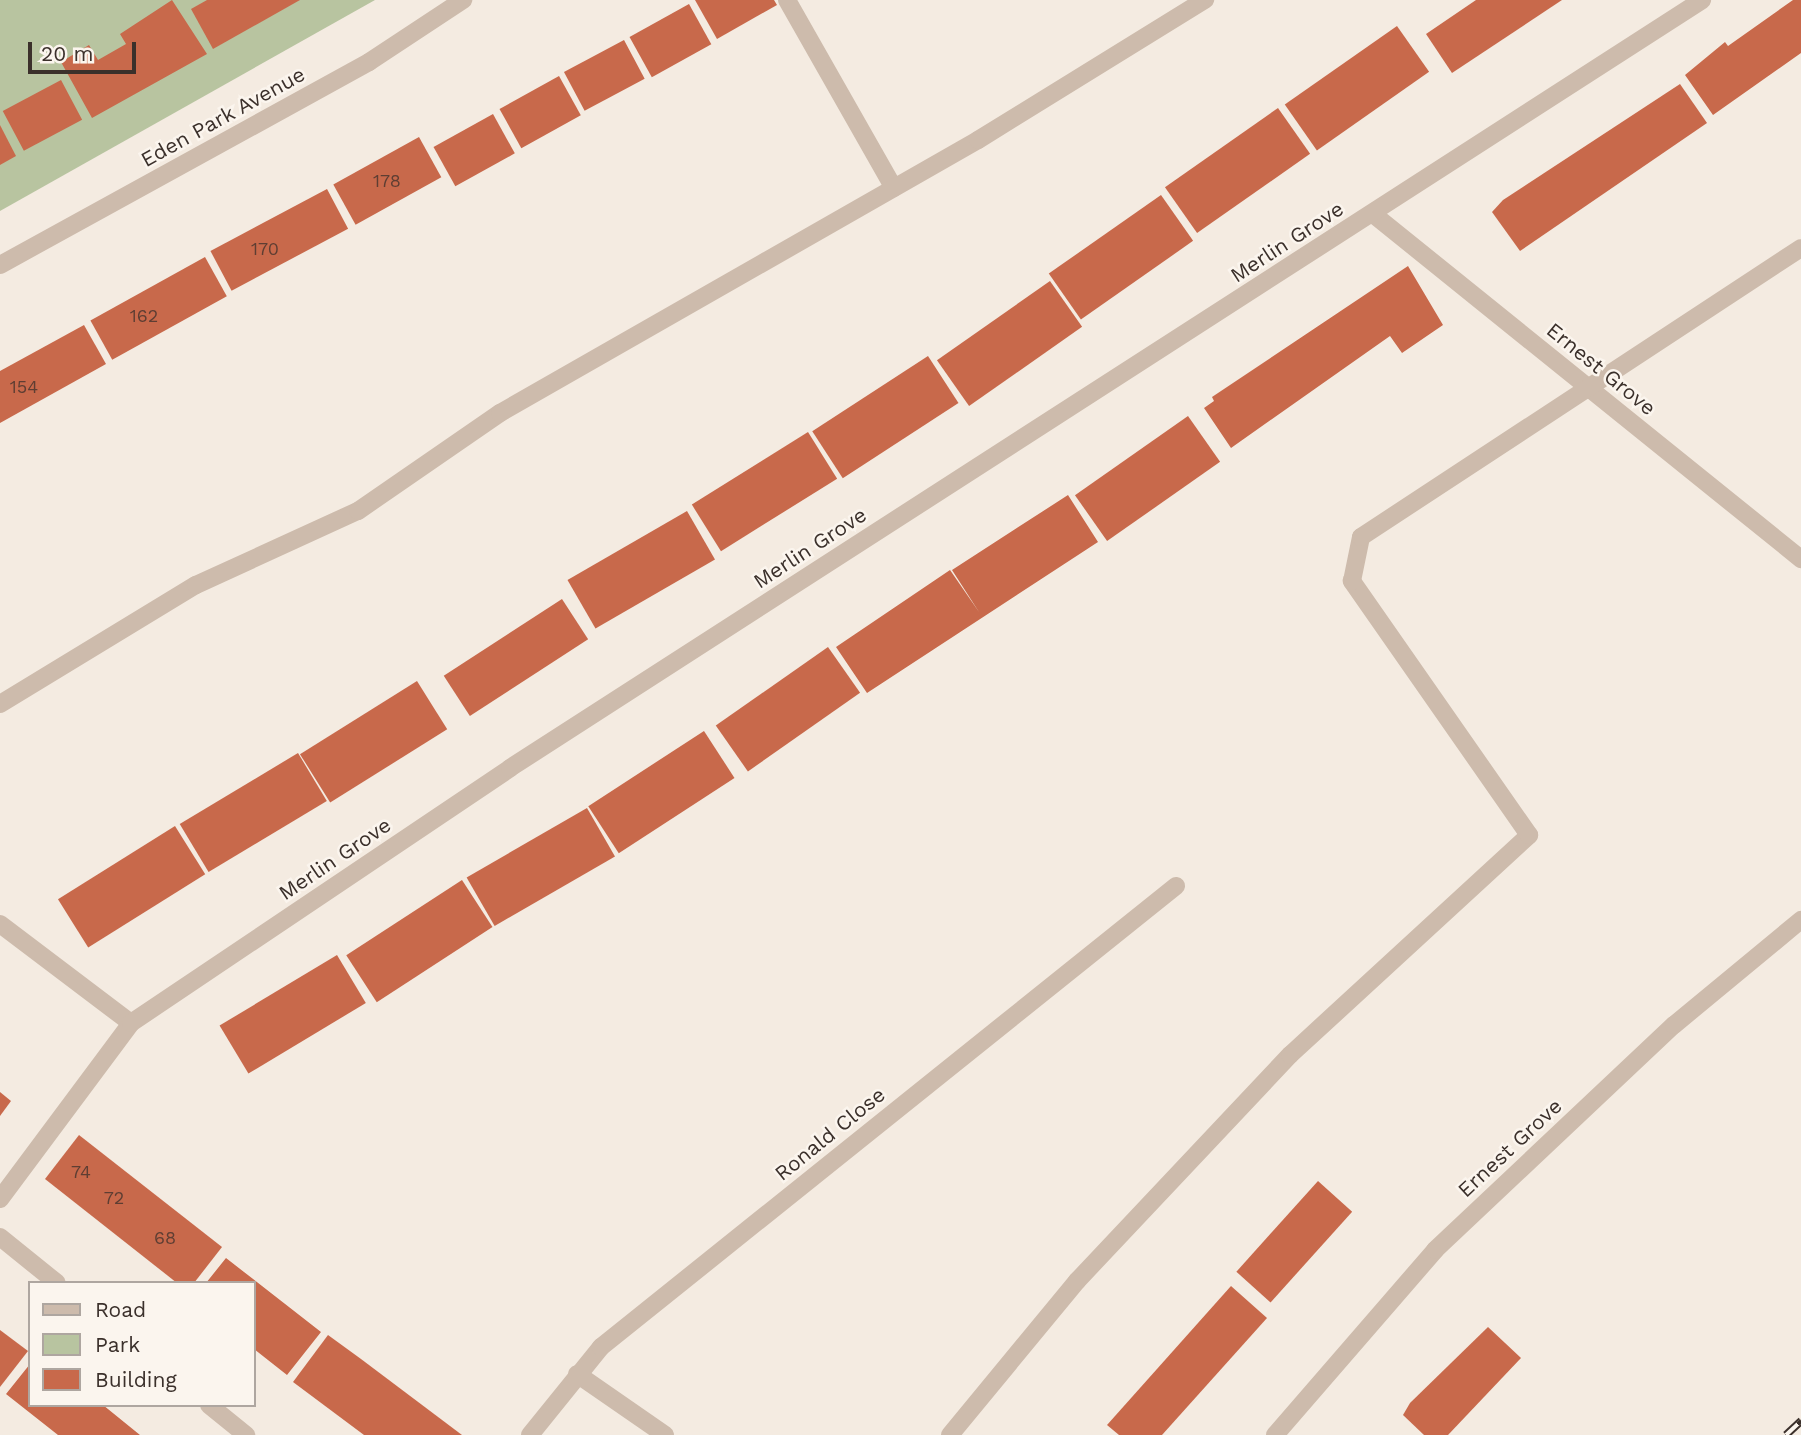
<!DOCTYPE html>
<html>
<head>
<meta charset="utf-8">
<style>
  body { margin:0 }
  #map { position:relative; width:1801px; height:1435px; overflow:hidden; background:#f4ebe1; font-family:"Work Sans",sans-serif }
  div>[style] { position:absolute }
  .green>* { inset:0; background:#b8c4a0 }
  .building>* { inset:0; background:#c8694b; transform-origin:0 0 }
  .minor>* { height:18px; margin:-9px; padding:0 9px; transform-origin:9px; border-radius:9px; background:#cdbbac }
  .rail>* { height:8px; margin-top:-4px; transform-origin:0; background:repeating-linear-gradient(90deg,#fbf5ee 0 16px,#3b302b 0 32px); box-sizing:border-box; border-block:2px solid #3b302b }
  span { translate:-50% -50%; white-space:nowrap; text-align:center; line-height:1.15; -webkit-text-stroke:5px #fbf5ee; paint-order:stroke }
  .number-label { font-size:18px; color:#5e3e33 }
  .number-label span { -webkit-text-stroke-width:0 }
  .street-label { font-size:21px; color:#3b302b }
  .legend { position:absolute; left:28px; top:1281px; width:228px; height:126px; box-sizing:border-box; background:#fbf5ee; border:2px solid #aea6a0; margin:0; padding:9px 12px; list-style:none; font-size:21px; color:#3b302b }
  .legend li { display:flex; align-items:center; gap:14px; height:35px }
  .legend b { width:35px; border:2px solid #aea6a0 }
  .scale { position:absolute; left:28px; top:42px; width:108px; height:32px; box-sizing:border-box; border:4px solid #3b302b; border-top:0; padding-left:9px; font-size:21px; line-height:24px; white-space:nowrap; color:#3b302b; -webkit-text-stroke:5px #fbf5ee; paint-order:stroke }
</style>
</head>
<body>
<div id="map">
  <div class="green">
    <i style="clip-path:polygon(0 0,375px 0,0 211px)"></i>
  </div>
  <div class="building">
    <i style="clip-path:polygon(172px 0,207px 54px,92px 118px,61px 62px,89px 45px,98px 60px,126px 44px,120px 34px)"></i>
    <i style="clip-path:polygon(207px 0,300px 0,213px 49px,191px 9px)"></i>
    <i style="clip-path:polygon(695px 0,774px 0,777px 5px,717px 39px)"></i>
    <i style="clip-path:polygon(1476px 0,1562px 0,1452px 73px,1426px 34px)"></i>
    <i style="clip-path:polygon(1793px 0,1801px 0,1801px 53px,1713px 115px,1685px 75px,1725px 42px,1728px 46px)"></i>
    <i style="left:689px;top:4px;width:46px;height:68px;rotate:61deg"></i>
    <i style="left:1397px;top:26px;width:56px;height:137px;rotate:55deg"></i>
    <i style="left:624px;top:40px;width:44px;height:68px;rotate:62deg"></i>
    <i style="left:559px;top:76px;width:45px;height:68px;rotate:61deg"></i>
    <i style="left:61px;top:80px;width:45px;height:66px;rotate:62deg"></i>
    <i style="clip-path:polygon(1680px 84px,1707px 123px,1520px 251px,1492px 212px,1503px 200px)"></i>
    <i style="left:1278px;top:108px;width:56px;height:138px;rotate:55deg"></i>
    <i style="left:493px;top:114px;width:45px;height:68px;rotate:61deg"></i>
    <i style="clip-path:polygon(0 125px,16px 156px,0 165px)"></i>
    <i style="left:419px;top:137px;width:46px;height:98px;rotate:61deg"></i>
    <i style="left:327px;top:189px;width:45px;height:132px;rotate:62deg"></i>
    <i style="left:1161px;top:195px;width:56px;height:137px;rotate:55deg"></i>
    <i style="left:205px;top:257px;width:45px;height:131px;rotate:61deg"></i>
    <i style="clip-path:polygon(1408px 266px,1443px 325px,1402px 353px,1390px 336px,1231px 448px,1204px 408px,1214px 401px,1212px 397px)"></i>
    <i style="left:1050px;top:281px;width:56px;height:138px;rotate:55deg"></i>
    <i style="clip-path:polygon(84px 325px,106px 364px,0 423px,0 371px)"></i>
    <i style="left:928px;top:356px;width:56px;height:138px;rotate:57deg"></i>
    <i style="left:1188px;top:416px;width:56px;height:138px;rotate:55deg"></i>
    <i style="left:808px;top:432px;width:55px;height:137px;rotate:58deg"></i>
    <i style="clip-path:polygon(1068px 495px,1098px 542px,867px 693px,836px 647px,950px 570px,979px 612px,952px 570px)"></i>
    <i style="left:687px;top:511px;width:56px;height:138px;rotate:60deg"></i>
    <i style="left:562px;top:599px;width:48px;height:141px;rotate:57deg"></i>
    <i style="left:828px;top:647px;width:56px;height:137px;rotate:55deg"></i>
    <i style="left:417px;top:681px;width:57px;height:138px;rotate:58deg"></i>
    <i style="left:704px;top:731px;width:56px;height:138px;rotate:57deg"></i>
    <i style="left:298px;top:753px;width:56px;height:138px;rotate:59deg"></i>
    <i style="left:587px;top:808px;width:56px;height:139px;rotate:60deg"></i>
    <i style="left:175px;top:826px;width:57px;height:138px;rotate:58deg"></i>
    <i style="left:462px;top:880px;width:56px;height:138px;rotate:57deg"></i>
    <i style="left:337px;top:955px;width:56px;height:137px;rotate:59deg"></i>
    <i style="clip-path:polygon(0 1092px,11px 1101px,0 1116px)"></i>
    <i style="clip-path:polygon(79px 1135px,222px 1247px,194px 1283px,177px 1283px,45px 1179px)"></i>
    <i style="left:1318px;top:1181px;width:46px;height:122px;rotate:42deg"></i>
    <i style="clip-path:polygon(226px 1258px,321px 1332px,287px 1375px,254px 1349px,254px 1283px,206px 1283px)"></i>
    <i style="clip-path:polygon(1231px 1286px,1267px 1318px,1162px 1435px,1119px 1435px,1107px 1425px)"></i>
    <i style="clip-path:polygon(1488px 1327px,1521px 1358px,1448px 1435px,1424px 1435px,1403px 1415px,1410px 1403px)"></i>
    <i style="clip-path:polygon(0 1330px,28px 1351px,0 1387px)"></i>
    <i style="clip-path:polygon(328px 1335px,361px 1359px,462px 1435px,364px 1435px,293px 1382px)"></i>
    <i style="clip-path:polygon(30px 1364px,30px 1405px,103px 1405px,140px 1435px,58px 1435px,6px 1394px)"></i>
  </div>
  <div class="minor">
    <i style="left:787px;top:0;width:216px;rotate:60.4deg"></i>
    <i style="left:1373px;top:214px;width:550px;rotate:38.87deg"></i>
    <i style="left:0;top:265px;width:421px;rotate:-28.8deg"></i>
    <i style="left:369px;top:62px;width:113px;rotate:-33.4deg"></i>
    <i style="left:0;top:704px;width:229px;rotate:-31.3deg"></i>
    <i style="left:196px;top:585px;width:178px;rotate:-24.6deg"></i>
    <i style="left:358px;top:511px;width:173px;rotate:-34.6deg"></i>
    <i style="left:500px;top:413px;width:550px;rotate:-29.73deg"></i>
    <i style="left:978px;top:140px;width:267px;rotate:-31.7deg"></i>
    <i style="left:0;top:924px;width:164px;rotate:37.1deg"></i>
    <i style="left:0;top:1199px;width:219px;rotate:-53.3deg"></i>
    <i style="left:131px;top:1023px;width:457px;rotate:-33.9deg"></i>
    <i style="left:510px;top:768px;width:1418px;rotate:-32.79deg"></i>
    <i style="left:0;top:1237px;width:73px;rotate:38.9deg"></i>
    <i style="left:577px;top:1374px;width:107px;rotate:34.7deg"></i>
    <i style="left:209px;top:1405px;width:48px;rotate:39deg"></i>
    <i style="left:530px;top:1435px;width:113px;rotate:-51.1deg"></i>
    <i style="left:601px;top:1347px;width:737px;rotate:-38.72deg"></i>
    <i style="left:950px;top:1435px;width:200px;rotate:-50.5deg"></i>
    <i style="left:1077px;top:1281px;width:311px;rotate:-46.7deg"></i>
    <i style="left:1290px;top:1055px;width:325px;rotate:-42.6deg"></i>
    <i style="left:1529px;top:835px;width:310px;rotate:-124.9deg"></i>
    <i style="left:1352px;top:581px;width:45px;rotate:-78.4deg"></i>
    <i style="left:1361px;top:537px;width:526px;rotate:-33.3deg"></i>
    <i style="left:1275px;top:1435px;width:245px;rotate:-49.1deg"></i>
    <i style="left:1435px;top:1250px;width:328px;rotate:-43.3deg"></i>
    <i style="left:1674px;top:1025px;width:165px;rotate:-39.6deg"></i>
  </div>
  <div class="rail">
    <i style="left:1786px;top:1435px;width:21px;rotate:-43deg"></i>
  </div>
  <div class="number-label">
    <span style="left:387px;top:181px">178</span>
    <span style="left:265px;top:249px">170</span>
    <span style="left:144px;top:316px">162</span>
    <span style="left:24px;top:387px">154</span>
    <span style="left:81px;top:1172px">74</span>
    <span style="left:114px;top:1198px">72</span>
    <span style="left:165px;top:1238px">68</span>
  </div>
  <div class="street-label">
    <span style="left:223px;top:117px;rotate:-29deg">Eden Park Avenue</span>
    <span style="left:1287px;top:242px;rotate:-33deg">Merlin Grove</span>
    <span style="left:1601px;top:369px;rotate:39deg">Ernest Grove</span>
    <span style="left:810px;top:548px;rotate:-33deg">Merlin Grove</span>
    <span style="left:335px;top:859px;rotate:-34deg">Merlin Grove</span>
    <span style="left:830px;top:1134px;rotate:-39deg">Ronald Close</span>
    <span style="left:1510px;top:1148px;rotate:-43deg">Ernest Grove</span>
  </div>
  <ul class="legend">
  <li><b style="height:9px;background:#cdbbac"></b>Road</li>
  <li><b style="height:19px;background:#b8c4a0"></b>Park</li>
  <li><b style="height:19px;background:#c8694b"></b>Building</li>
  </ul>
  <div class="scale">20 m</div>
</div>
</body>
</html>
